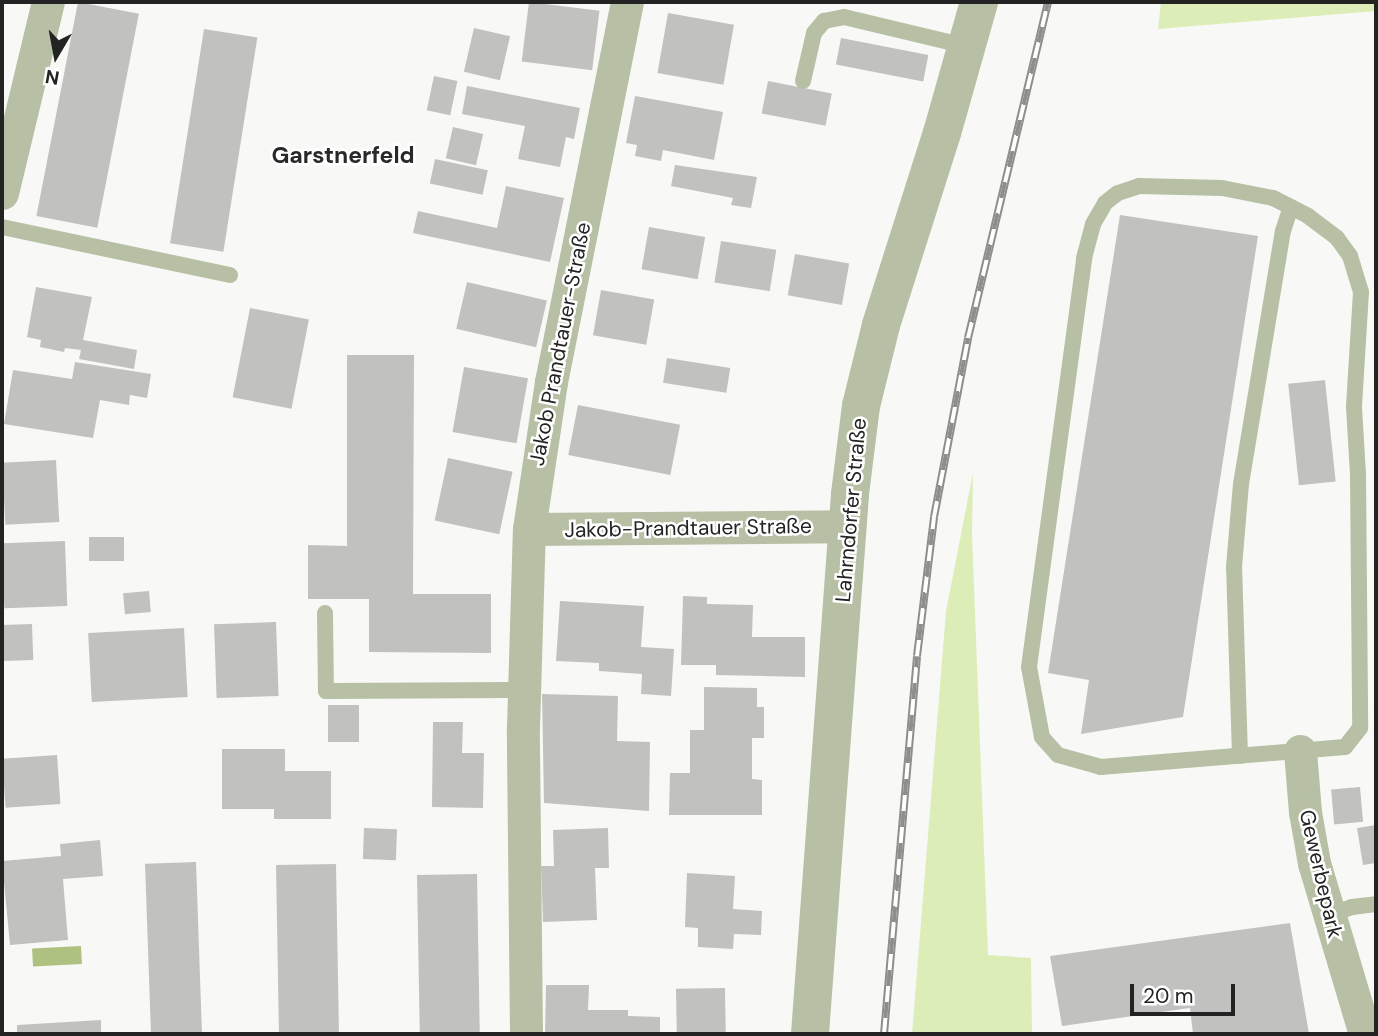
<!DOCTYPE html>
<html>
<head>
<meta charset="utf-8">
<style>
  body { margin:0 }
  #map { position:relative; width:1378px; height:1036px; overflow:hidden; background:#f8f9f6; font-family:"DM Sans",sans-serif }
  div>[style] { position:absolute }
  .green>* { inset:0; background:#ddedb8 }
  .water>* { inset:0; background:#aec181; transform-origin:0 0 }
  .building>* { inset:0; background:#c1c2bf; transform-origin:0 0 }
  .service>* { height:16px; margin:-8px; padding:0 8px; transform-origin:8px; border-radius:8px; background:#b7c0a4 }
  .minor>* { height:33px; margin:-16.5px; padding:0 16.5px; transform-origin:16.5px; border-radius:16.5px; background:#b7c0a4 }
  .tertiary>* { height:38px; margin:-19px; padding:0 19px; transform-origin:19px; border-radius:19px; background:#b7c0a4 }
  .rail>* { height:8px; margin-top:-4px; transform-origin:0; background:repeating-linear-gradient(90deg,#fff 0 16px,#8e8f8d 0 32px); box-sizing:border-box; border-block:2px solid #8e8f8d }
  span { translate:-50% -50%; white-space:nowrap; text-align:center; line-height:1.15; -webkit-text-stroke:5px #fff; paint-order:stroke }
  .street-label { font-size:21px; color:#222322 }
  .neighbourhood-label { font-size:23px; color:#292a28; font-weight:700 }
  .frame { position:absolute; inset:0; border:4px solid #222322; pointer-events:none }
  .north { position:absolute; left:21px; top:21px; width:70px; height:70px; -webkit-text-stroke:5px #fff; paint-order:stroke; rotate:190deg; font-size:19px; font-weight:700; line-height:28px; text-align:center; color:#222322 }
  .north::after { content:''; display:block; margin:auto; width:24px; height:32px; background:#222322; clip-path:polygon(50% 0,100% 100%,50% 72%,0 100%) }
  .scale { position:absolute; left:1130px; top:984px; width:105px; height:32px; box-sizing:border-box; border:4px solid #222322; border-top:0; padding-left:9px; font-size:21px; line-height:24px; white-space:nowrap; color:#222322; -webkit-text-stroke:5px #fff; paint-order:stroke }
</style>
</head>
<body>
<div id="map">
  <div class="green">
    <i style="clip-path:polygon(1161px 2px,1376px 2px,1376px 11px,1158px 29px)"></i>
    <i style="clip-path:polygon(973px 473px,972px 533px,988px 955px,1031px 958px,1032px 1034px,912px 1034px,946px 611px)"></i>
  </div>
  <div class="water">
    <i style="left:81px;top:946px;width:18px;height:49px;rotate:87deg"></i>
  </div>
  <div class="building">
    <i style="left:78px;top:2px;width:62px;height:218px;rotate:11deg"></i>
    <i style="left:529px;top:2px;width:71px;height:60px;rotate:7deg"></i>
    <i style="left:668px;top:13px;width:67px;height:61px;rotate:10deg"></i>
    <i style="left:474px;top:28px;width:37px;height:45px;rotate:13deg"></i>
    <i style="left:204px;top:29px;width:54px;height:217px;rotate:9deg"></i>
    <i style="left:841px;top:38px;width:89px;height:27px;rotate:11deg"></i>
    <i style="left:434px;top:76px;width:24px;height:35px;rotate:12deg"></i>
    <i style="left:768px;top:81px;width:65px;height:33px;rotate:11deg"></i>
    <i style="clip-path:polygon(467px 86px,580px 108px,574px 139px,566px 137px,560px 167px,518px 159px,525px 126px,462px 114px)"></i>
    <i style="clip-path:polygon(635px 96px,723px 112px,714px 160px,663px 150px,661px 161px,635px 156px,637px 145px,626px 143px)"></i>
    <i style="left:453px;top:127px;width:31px;height:32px;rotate:13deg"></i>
    <i style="left:435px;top:159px;width:54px;height:25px;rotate:12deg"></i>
    <i style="clip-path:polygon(675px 165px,757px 177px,751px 208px,731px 205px,733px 198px,671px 186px)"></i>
    <i style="clip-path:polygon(506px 186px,564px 198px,550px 262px,413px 233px,418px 211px,497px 228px)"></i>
    <i style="clip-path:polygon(1120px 215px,1258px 236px,1183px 717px,1081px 734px,1089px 680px,1048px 673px)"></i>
    <i style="left:649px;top:227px;width:57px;height:43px;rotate:10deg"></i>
    <i style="left:721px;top:241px;width:56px;height:42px;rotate:9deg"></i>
    <i style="left:795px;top:254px;width:55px;height:42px;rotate:10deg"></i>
    <i style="left:467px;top:282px;width:82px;height:48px;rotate:13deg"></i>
    <i style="clip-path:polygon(36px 287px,92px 297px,83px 340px,137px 350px,134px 369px,79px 359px,81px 350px,65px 348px,64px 352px,40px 347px,41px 340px,27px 337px)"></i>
    <i style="left:601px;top:290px;width:54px;height:46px;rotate:10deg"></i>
    <i style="left:250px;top:308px;width:60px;height:91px;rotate:11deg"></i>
    <i style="clip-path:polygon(347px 355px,414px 355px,413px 594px,491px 594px,491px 653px,369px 652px,369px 599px,308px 599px,308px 545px,347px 546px)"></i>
    <i style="left:667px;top:358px;width:64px;height:25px;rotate:9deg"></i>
    <i style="clip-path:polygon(75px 362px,151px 374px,147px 398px,130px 395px,129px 405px,100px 400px,93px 438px,4px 424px,13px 370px,72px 379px)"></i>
    <i style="left:464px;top:367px;width:65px;height:66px;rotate:10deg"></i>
    <i style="left:1325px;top:380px;width:102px;height:37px;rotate:84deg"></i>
    <i style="left:578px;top:405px;width:104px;height:51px;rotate:11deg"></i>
    <i style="left:448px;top:458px;width:66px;height:64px;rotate:12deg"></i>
    <i style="left:56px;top:460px;width:62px;height:54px;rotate:87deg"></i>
    <i style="left:89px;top:537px;width:35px;height:24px"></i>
    <i style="left:65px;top:541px;width:65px;height:63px;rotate:88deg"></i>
    <i style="left:149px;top:591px;width:21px;height:26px;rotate:85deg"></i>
    <i style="clip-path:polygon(683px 596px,707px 597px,707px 604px,753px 605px,752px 637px,805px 637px,805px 677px,716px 675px,716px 665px,681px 665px)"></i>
    <i style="clip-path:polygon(560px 601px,644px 606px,641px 647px,674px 649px,671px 696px,641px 694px,642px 674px,599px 671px,599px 663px,556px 661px)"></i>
    <i style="left:276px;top:622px;width:74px;height:62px;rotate:88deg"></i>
    <i style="left:32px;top:624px;width:36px;height:30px;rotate:88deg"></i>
    <i style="left:184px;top:628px;width:69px;height:96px;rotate:87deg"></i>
    <i style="clip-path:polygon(704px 687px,757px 688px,757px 707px,764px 707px,764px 738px,752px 738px,752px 779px,762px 780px,762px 815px,669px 815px,670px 773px,690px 773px,690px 730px,704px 730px)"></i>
    <i style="clip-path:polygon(542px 694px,618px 696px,617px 741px,650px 742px,649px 811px,544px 803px)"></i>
    <i style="left:328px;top:705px;width:31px;height:37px"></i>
    <i style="clip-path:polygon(433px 722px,463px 722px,462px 753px,484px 753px,483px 808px,432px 807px)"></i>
    <i style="clip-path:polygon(222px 749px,285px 749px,285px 771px,331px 771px,331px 819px,274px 819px,274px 809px,222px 809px)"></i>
    <i style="left:57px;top:755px;width:49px;height:55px;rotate:86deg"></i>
    <i style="left:1360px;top:787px;width:35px;height:29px;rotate:85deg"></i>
    <i style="clip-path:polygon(1376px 825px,1376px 863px,1363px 865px,1357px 828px)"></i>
    <i style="left:364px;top:828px;width:33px;height:31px;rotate:2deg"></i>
    <i style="clip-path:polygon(608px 828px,609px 868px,595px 868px,597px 920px,543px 922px,541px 866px,554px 866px,553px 830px)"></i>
    <i style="clip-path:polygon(100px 840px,103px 876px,63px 879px,68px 940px,10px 945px,2px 861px,61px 856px,60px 844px)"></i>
    <i style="left:196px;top:862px;width:172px;height:51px;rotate:88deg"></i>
    <i style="left:336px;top:864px;width:170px;height:60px;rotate:89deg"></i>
    <i style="clip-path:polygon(687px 873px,735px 876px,733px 909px,762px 911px,761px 935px,734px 934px,733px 949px,698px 947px,698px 928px,685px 927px)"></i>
    <i style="left:477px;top:874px;width:160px;height:60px;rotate:89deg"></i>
    <i style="clip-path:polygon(1290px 923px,1309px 1034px,1193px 1034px,1190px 1008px,1062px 1026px,1050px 956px)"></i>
    <i style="clip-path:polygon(546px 985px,589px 985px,588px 1010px,628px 1010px,628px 1016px,660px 1017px,660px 1034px,545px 1034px)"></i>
    <i style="left:725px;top:988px;width:46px;height:49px;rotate:89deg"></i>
    <i style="clip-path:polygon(101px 1020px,101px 1034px,17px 1034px,17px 1025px)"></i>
  </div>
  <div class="service">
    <i style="left:803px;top:81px;width:49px;rotate:-77.1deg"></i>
    <i style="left:814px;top:33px;width:16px;rotate:-50deg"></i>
    <i style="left:824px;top:21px;width:20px;rotate:-11deg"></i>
    <i style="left:844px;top:17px;width:125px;rotate:13.4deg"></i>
    <i style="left:1139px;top:186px;width:83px;rotate:1.4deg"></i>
    <i style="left:1222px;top:188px;width:52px;rotate:11.1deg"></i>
    <i style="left:1273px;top:198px;width:39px;rotate:27deg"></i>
    <i style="left:1308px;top:216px;width:36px;rotate:37deg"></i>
    <i style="left:1337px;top:238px;width:22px;rotate:54deg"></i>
    <i style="left:1350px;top:256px;width:38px;rotate:73deg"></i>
    <i style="left:1361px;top:292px;width:115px;rotate:93.5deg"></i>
    <i style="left:1354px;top:407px;width:67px;rotate:86.6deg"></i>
    <i style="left:1358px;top:474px;width:254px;rotate:89.5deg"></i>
    <i style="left:1360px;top:728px;width:24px;rotate:128deg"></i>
    <i style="left:1345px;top:747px;width:245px;rotate:175.3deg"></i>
    <i style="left:1101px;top:767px;width:45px;rotate:-164.4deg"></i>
    <i style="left:1058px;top:755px;width:24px;rotate:-132deg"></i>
    <i style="left:1042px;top:737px;width:71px;rotate:-100.5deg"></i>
    <i style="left:1029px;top:667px;width:413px;rotate:-82.3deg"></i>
    <i style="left:1084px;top:258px;width:35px;rotate:-75deg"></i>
    <i style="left:1093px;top:224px;width:24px;rotate:-60deg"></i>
    <i style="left:1105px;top:203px;width:16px;rotate:-38deg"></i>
    <i style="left:1118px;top:193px;width:22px;rotate:-18deg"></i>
    <i style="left:2px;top:227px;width:233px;rotate:11.9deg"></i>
    <i style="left:325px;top:613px;width:78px;rotate:89.3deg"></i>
    <i style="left:326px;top:691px;width:198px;rotate:-0.3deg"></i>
    <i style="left:1240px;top:756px;width:189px;rotate:-91.8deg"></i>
    <i style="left:1234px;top:567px;width:83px;rotate:-85.2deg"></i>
    <i style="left:1241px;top:484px;width:256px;rotate:-80.6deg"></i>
    <i style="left:1283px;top:231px;width:25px;rotate:-72deg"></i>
    <i style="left:1329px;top:915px;width:24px;rotate:-19deg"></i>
    <i style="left:1352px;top:907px;width:24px;rotate:-7deg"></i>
  </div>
  <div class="minor">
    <i style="left:2px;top:193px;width:196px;rotate:-76.5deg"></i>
    <i style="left:529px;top:529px;width:318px;rotate:-0.5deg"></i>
    <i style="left:1300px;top:751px;width:61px;rotate:85.3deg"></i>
    <i style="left:1305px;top:812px;width:52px;rotate:80deg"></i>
    <i style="left:1314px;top:863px;width:178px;rotate:73.4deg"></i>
    <i style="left:526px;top:1034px;width:306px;rotate:-90.6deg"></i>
    <i style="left:523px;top:728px;width:199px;rotate:-88.3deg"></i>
    <i style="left:529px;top:529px;width:149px;rotate:-81.5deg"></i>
    <i style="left:551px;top:382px;width:388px;rotate:-78.7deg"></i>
  </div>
  <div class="tertiary">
    <i style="left:810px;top:1034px;width:541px;rotate:-85.76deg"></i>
    <i style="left:850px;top:494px;width:89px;rotate:-82.9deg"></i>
    <i style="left:861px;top:406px;width:83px;rotate:-76.1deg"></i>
    <i style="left:881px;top:325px;width:201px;rotate:-72.4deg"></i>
    <i style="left:942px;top:133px;width:136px;rotate:-74.2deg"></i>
  </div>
  <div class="rail">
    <i style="left:884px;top:1034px;width:379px;rotate:-85deg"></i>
    <i style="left:917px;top:656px;width:140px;rotate:-83deg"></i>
    <i style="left:934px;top:517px;width:182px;rotate:-79.2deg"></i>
    <i style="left:968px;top:338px;width:345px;rotate:-76.6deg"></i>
  </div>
  <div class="street-label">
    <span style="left:560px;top:344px;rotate:-79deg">Jakob Prandtauer-Straße</span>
    <span style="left:851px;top:510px;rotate:-85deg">Lahrndorfer Straße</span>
    <span style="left:688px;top:528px;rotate:-1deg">Jakob-Prandtauer Straße</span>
    <span style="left:1321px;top:874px;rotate:77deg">Gewerbepark</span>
  </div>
  <div class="neighbourhood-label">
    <span style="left:343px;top:155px">Garstnerfeld</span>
  </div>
  <div class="frame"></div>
  <div class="north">N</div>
  <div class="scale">20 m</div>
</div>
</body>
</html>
